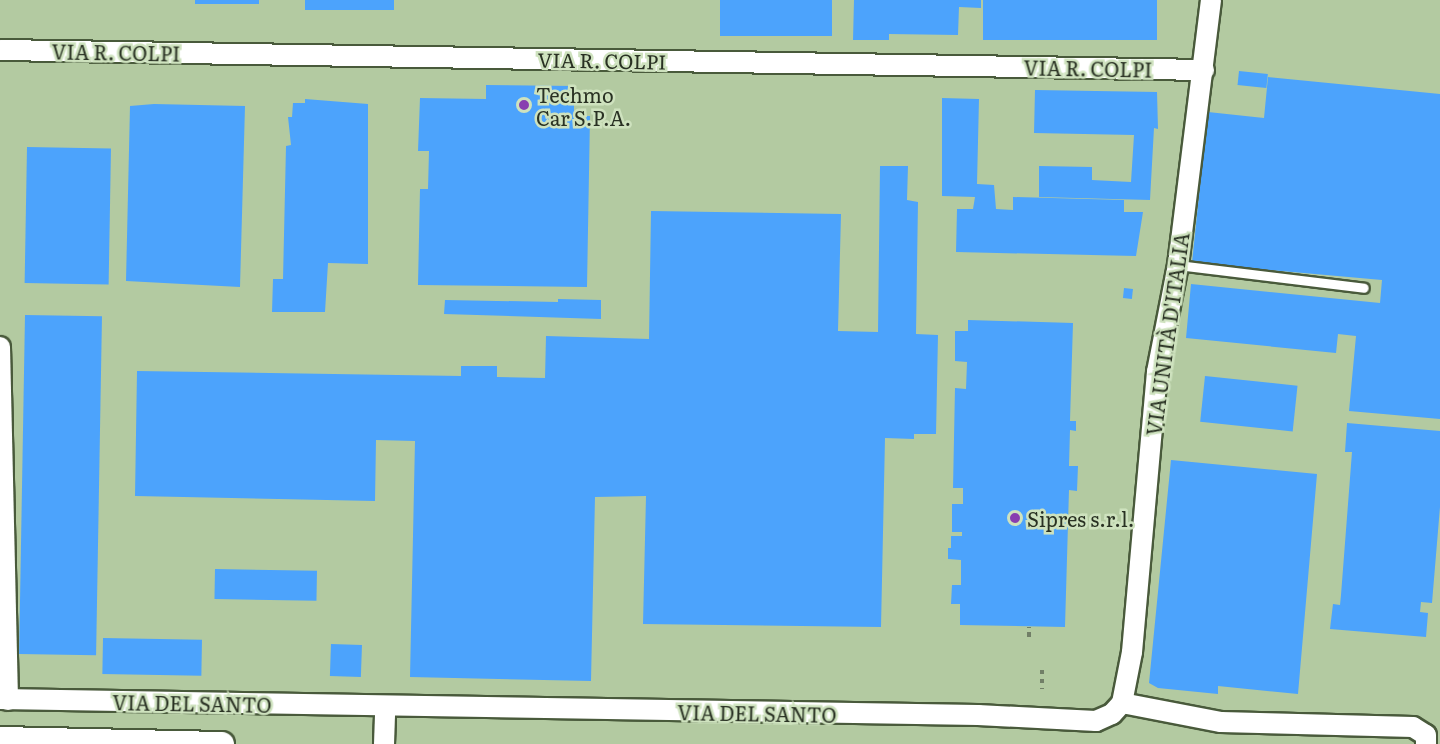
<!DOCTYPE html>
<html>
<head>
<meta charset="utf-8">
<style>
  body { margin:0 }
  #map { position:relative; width:1440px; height:744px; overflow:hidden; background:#c1d4b1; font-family:Literata,serif }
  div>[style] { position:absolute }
  .built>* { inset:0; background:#b3caa1; transform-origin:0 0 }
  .building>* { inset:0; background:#4ca3fc; transform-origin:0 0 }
  .path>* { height:4px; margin-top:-2px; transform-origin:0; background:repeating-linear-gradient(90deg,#717f67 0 4.5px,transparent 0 9px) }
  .roads { filter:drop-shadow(2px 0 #495a3b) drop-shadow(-2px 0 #495a3b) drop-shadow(0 2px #495a3b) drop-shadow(0 -2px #495a3b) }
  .service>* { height:9px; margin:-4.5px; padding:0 4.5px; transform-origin:4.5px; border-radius:4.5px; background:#fff }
  .minor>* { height:20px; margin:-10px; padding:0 10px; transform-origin:10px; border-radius:10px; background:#fff }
  .tertiary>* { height:24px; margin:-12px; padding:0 12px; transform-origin:12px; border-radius:12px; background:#fff }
  .dots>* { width:16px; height:16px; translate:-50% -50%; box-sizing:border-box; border:3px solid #cee2be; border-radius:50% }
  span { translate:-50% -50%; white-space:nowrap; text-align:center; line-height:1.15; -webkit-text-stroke:5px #cee2be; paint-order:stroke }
  .street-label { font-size:20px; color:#293123 }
  .poi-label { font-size:20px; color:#293123 }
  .left { translate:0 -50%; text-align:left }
</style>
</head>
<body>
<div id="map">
  <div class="built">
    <i style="left:0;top:0;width:1440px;height:744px"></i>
  </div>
  <div class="building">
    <i style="left:195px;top:0;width:64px;height:4px"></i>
    <i style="left:305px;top:0;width:89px;height:10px"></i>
    <i style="left:720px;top:0;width:112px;height:36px"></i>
    <i style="clip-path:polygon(854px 0,981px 0,981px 8px,959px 7px,958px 35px,889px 34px,889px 40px,853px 40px)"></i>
    <i style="left:983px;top:0;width:174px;height:40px"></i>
    <i style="left:1239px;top:71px;width:29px;height:14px;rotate:6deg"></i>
    <i style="clip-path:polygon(1268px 77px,1440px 94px,1440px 419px,1349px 411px,1356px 336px,1338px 334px,1336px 353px,1186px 338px,1191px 284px,1380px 303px,1382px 280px,1192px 263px,1204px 147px,1198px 143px,1201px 116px,1208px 112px,1264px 118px)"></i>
    <i style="clip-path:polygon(486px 85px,574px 86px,574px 116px,590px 116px,587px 287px,418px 285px,420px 189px,428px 189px,429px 151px,418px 151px,420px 98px,486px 99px)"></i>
    <i style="clip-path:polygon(1035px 90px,1157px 92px,1158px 129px,1154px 128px,1150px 200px,1039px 197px,1039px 166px,1092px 167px,1092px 180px,1131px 182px,1134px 135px,1034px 133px)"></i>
    <i style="clip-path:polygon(942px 98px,979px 99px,977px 184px,994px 185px,996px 209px,1013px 210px,1013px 197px,1124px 200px,1124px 212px,1143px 212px,1136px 256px,956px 252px,957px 209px,973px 209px,975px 197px,942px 196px)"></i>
    <i style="clip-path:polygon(305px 99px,368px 104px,368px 264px,328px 263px,325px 312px,272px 312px,273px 279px,283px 279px,286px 146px,291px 145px,288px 117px,292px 117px,293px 103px,305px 103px)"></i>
    <i style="clip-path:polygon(154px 104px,245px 106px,240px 287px,126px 281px,130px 106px)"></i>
    <i style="left:27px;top:147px;width:84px;height:136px;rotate:1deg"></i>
    <i style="clip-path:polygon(880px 166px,908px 166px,907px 200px,918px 202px,916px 334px,938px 335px,936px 434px,914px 434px,914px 439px,885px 438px,881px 627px,643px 624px,646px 496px,595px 497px,591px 681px,410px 677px,415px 441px,376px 440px,375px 501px,135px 496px,137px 371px,461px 376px,461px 366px,497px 366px,497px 377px,545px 378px,546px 336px,649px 339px,651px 211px,841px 214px,838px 331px,878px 332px)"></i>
    <i style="left:1124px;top:288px;width:9px;height:10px;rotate:6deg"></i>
    <i style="clip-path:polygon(558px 299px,601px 300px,601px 319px,444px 314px,445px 300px,558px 302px)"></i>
    <i style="left:25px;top:315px;width:77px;height:339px;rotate:1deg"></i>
    <i style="clip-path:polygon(968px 320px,1073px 323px,1070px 421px,1076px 421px,1076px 431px,1070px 430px,1069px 466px,1078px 466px,1077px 491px,1069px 490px,1065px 627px,960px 625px,960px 604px,951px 604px,952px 585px,961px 585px,961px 560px,948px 559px,948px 548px,951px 548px,951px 536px,962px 536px,962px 532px,952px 532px,952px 504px,963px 504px,963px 488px,953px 488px,955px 388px,966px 389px,967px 362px,955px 361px,955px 331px,968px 331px)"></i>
    <i style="left:1205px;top:376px;width:93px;height:46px;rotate:6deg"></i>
    <i style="clip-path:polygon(1347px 423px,1440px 431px,1440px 507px,1432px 603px,1421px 602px,1420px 612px,1428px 613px,1426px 637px,1330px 629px,1333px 604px,1340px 605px,1341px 595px,1352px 452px,1345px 452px)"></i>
    <i style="clip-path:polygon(1171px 460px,1317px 474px,1298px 694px,1218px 686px,1218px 694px,1158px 688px,1149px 683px)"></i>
    <i style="left:215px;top:569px;width:102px;height:30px;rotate:1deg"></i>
    <i style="left:103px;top:638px;width:99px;height:36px;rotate:1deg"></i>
    <i style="left:331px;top:644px;width:31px;height:32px;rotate:2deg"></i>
  </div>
  <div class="path">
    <i style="left:1029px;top:637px;width:10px;rotate:-90deg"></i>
    <i style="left:1042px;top:670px;width:19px;rotate:90deg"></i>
  </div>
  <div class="roads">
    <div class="service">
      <i style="left:1178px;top:265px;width:187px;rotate:7deg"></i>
    </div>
    <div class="minor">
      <i style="left:0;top:50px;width:1204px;rotate:0.95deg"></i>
      <i style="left:0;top:347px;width:353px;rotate:88.7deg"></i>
      <i style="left:0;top:699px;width:978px;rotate:0.94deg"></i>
      <i style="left:978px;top:715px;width:118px;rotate:2.9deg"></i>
      <i style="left:1096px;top:721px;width:17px;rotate:-24deg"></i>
      <i style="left:1112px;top:714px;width:15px;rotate:-48deg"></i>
      <i style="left:1122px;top:703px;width:52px;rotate:-78.9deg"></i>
      <i style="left:1132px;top:652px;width:281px;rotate:-84.9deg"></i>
      <i style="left:1157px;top:372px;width:109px;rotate:-78.9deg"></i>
      <i style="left:1178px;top:265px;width:267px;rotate:-82.9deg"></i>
      <i style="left:1122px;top:703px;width:101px;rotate:10.9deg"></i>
      <i style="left:1221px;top:722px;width:192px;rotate:1.5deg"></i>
      <i style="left:1413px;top:727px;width:15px;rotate:32deg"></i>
      <i style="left:1426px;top:735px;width:9px;rotate:90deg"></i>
      <i style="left:384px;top:744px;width:38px;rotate:-88deg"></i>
    </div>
    <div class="tertiary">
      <i style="left:0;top:739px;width:222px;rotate:1.3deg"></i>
    </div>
  </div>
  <div class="dots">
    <i style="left:524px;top:105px;background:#883eb0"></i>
    <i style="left:1015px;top:518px;background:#883eb0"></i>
  </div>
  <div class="street-label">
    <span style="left:116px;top:52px;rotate:1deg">VIA R. COLPI</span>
    <span style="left:602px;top:60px;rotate:1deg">VIA R. COLPI</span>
    <span style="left:1088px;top:68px;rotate:1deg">VIA R. COLPI</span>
    <span style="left:1167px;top:334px;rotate:-82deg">VIA UNITÀ D'ITALIA</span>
    <span style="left:192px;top:703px;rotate:1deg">VIA DEL SANTO</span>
    <span style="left:757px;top:713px;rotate:1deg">VIA DEL SANTO</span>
  </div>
  <div class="poi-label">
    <span class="left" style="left:536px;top:106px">Techmo<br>Car S.P.A.</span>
    <span class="left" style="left:1027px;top:518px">Sipres s.r.l.</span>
  </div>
</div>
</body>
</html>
